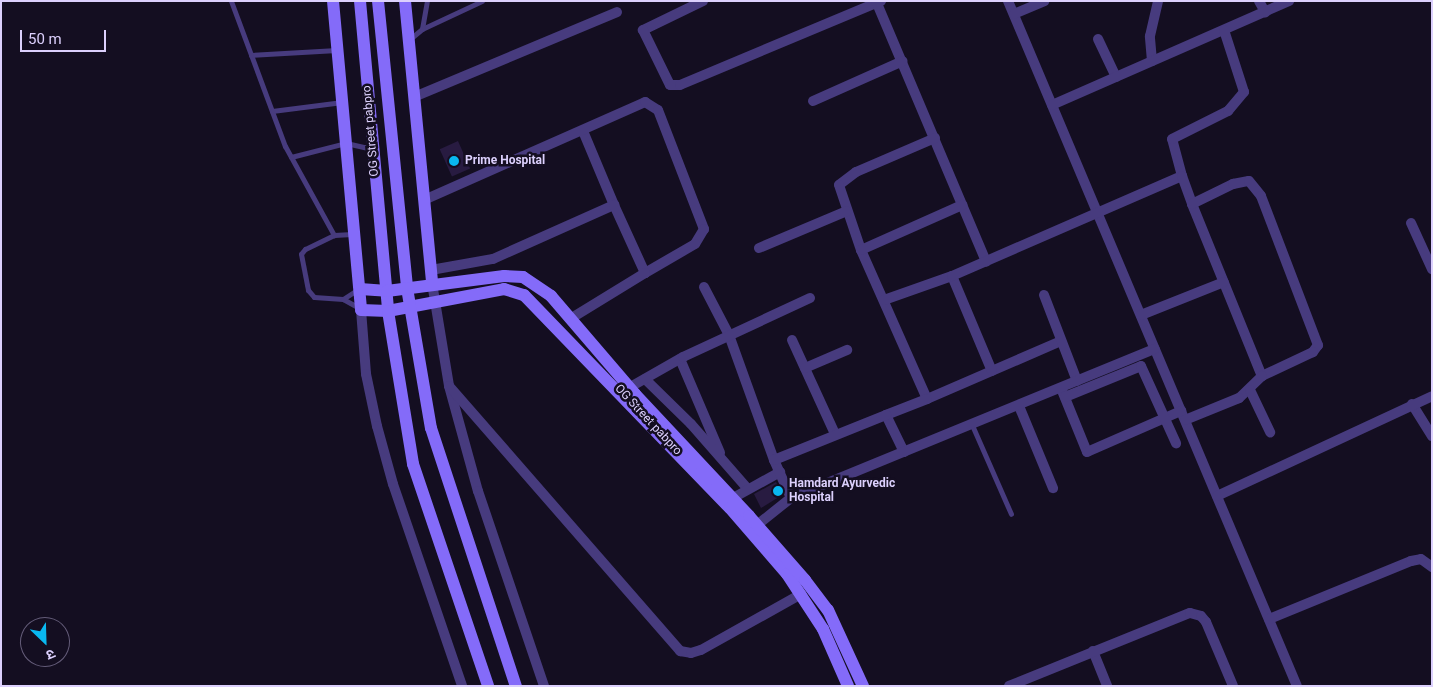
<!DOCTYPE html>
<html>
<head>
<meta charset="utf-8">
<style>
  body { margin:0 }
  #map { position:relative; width:1433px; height:687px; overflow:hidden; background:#140e21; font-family:Roboto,"Noto Sans Devanagari",sans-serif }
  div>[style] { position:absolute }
  .building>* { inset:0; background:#281b41; transform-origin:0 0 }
  .lane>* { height:5px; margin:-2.5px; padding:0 2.5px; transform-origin:2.5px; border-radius:2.5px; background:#473b7e }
  .street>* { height:10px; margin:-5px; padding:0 5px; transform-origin:5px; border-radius:5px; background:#473b7e }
  .secondary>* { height:12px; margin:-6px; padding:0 6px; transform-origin:6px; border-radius:6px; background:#846bf9 }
  .dots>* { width:14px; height:14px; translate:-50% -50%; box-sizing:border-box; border:2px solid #140e21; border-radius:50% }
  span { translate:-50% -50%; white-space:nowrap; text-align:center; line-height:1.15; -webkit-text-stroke:5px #140e21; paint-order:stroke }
  .street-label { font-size:12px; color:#dcd0fd }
  .poi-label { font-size:12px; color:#dcd0fd; font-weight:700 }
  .left { translate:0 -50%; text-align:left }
  .frame { position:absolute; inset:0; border:2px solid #dcd0fd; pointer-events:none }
  .north { position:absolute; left:20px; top:617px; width:50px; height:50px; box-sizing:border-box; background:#140e21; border:1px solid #645c79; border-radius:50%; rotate:156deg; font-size:14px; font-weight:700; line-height:20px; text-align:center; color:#dcd0fd }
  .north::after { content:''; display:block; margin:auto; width:18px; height:22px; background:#09b7f0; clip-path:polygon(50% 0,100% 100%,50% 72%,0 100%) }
  .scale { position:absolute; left:20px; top:30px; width:86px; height:22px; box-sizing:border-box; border:2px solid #dcd0fd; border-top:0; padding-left:6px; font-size:15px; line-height:18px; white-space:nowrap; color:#dcd0fd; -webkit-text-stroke:4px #140e21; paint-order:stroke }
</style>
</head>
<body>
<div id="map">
  <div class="building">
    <i style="left:458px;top:141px;width:30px;height:20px;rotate:66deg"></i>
    <i style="clip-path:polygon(776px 482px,782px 495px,761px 508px,754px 494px)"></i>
  </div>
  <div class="lane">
    <i style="left:231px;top:1px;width:155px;rotate:69.6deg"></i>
    <i style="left:285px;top:146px;width:102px;rotate:61.2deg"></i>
    <i style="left:334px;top:235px;width:18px;rotate:-3deg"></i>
    <i style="left:422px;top:29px;width:66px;rotate:-25deg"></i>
    <i style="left:410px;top:39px;width:16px;rotate:-40deg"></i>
    <i style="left:422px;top:29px;width:28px;rotate:-80deg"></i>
    <i style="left:251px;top:55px;width:86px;rotate:-3.3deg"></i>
    <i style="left:272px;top:111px;width:71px;rotate:-7.3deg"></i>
    <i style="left:291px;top:157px;width:57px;rotate:-14.3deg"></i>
    <i style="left:346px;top:143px;width:28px;rotate:13deg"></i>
    <i style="left:334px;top:235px;width:32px;rotate:154deg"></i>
    <i style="left:305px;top:249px;width:6px;rotate:129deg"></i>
    <i style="left:301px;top:254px;width:37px;rotate:79deg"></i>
    <i style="left:308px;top:290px;width:9px;rotate:49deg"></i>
    <i style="left:314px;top:297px;width:29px;rotate:4deg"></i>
    <i style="left:343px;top:299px;width:18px;rotate:29deg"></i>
    <i style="left:343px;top:299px;width:17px;rotate:-33deg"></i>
    <i style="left:972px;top:425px;width:97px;rotate:66.3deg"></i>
  </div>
  <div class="street">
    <i style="left:703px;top:1px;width:67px;rotate:154.2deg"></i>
    <i style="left:643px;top:30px;width:61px;rotate:63.9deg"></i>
    <i style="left:670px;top:85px;width:10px"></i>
    <i style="left:680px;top:85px;width:218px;rotate:-22.7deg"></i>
    <i style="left:876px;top:1px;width:283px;rotate:67.1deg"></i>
    <i style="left:1008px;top:1px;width:743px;rotate:67.13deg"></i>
    <i style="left:1259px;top:1px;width:13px;rotate:61deg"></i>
    <i style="left:1014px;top:14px;width:33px;rotate:-23deg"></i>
    <i style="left:1098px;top:39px;width:42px;rotate:64.7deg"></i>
    <i style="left:1152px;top:61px;width:25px;rotate:-95deg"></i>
    <i style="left:1150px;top:36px;width:36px;rotate:-77deg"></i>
    <i style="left:414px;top:97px;width:220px;rotate:-22.7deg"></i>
    <i style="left:813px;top:101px;width:98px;rotate:-24deg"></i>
    <i style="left:1052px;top:105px;width:259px;rotate:-23.7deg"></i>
    <i style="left:583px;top:131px;width:80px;rotate:67.3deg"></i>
    <i style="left:935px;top:138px;width:86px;rotate:156.7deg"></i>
    <i style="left:856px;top:172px;width:21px;rotate:143deg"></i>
    <i style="left:839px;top:185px;width:69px;rotate:71.3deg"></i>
    <i style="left:861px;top:250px;width:163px;rotate:66.1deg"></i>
    <i style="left:927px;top:399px;width:146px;rotate:-23.4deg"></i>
    <i style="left:1182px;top:176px;width:38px;rotate:-105deg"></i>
    <i style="left:1172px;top:139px;width:63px;rotate:-26.6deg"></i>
    <i style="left:1228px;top:111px;width:25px;rotate:-50deg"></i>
    <i style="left:1244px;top:92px;width:65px;rotate:-107.9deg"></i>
    <i style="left:424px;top:200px;width:242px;rotate:-23.9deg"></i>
    <i style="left:645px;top:102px;width:15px;rotate:32deg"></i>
    <i style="left:658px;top:110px;width:128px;rotate:68.9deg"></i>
    <i style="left:704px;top:229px;width:17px;rotate:121deg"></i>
    <i style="left:695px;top:244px;width:58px;rotate:149.9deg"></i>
    <i style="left:1192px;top:204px;width:186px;rotate:67.9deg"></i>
    <i style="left:1411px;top:223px;width:51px;rotate:65.5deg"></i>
    <i style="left:759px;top:248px;width:95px;rotate:-22.8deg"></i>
    <i style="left:861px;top:250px;width:111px;rotate:-24deg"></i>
    <i style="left:431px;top:270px;width:63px;rotate:-10.1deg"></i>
    <i style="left:493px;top:259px;width:133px;rotate:-24.1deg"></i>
    <i style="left:614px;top:205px;width:75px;rotate:65.5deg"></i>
    <i style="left:645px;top:273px;width:88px;rotate:148.5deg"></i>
    <i style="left:952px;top:276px;width:103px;rotate:67.2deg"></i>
    <i style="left:432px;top:283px;width:104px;rotate:80.6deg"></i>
    <i style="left:449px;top:386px;width:109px;rotate:74.6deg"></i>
    <i style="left:478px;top:491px;width:206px;rotate:71.3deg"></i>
    <i style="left:704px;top:287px;width:54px;rotate:62.5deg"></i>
    <i style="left:729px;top:335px;width:133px;rotate:70.2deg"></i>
    <i style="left:1044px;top:295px;width:92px;rotate:69deg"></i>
    <i style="left:884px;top:300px;width:72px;rotate:-19.4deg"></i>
    <i style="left:952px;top:276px;width:251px;rotate:-23.5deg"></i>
    <i style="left:1182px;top:176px;width:30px;rotate:70deg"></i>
    <i style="left:1192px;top:204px;width:46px;rotate:-26deg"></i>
    <i style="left:1233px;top:184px;width:16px;rotate:-11deg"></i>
    <i style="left:1249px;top:181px;width:19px;rotate:51deg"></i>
    <i style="left:1261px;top:196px;width:160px;rotate:69.1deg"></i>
    <i style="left:1318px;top:345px;width:9px;rotate:126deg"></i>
    <i style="left:1313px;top:352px;width:56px;rotate:154.8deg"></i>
    <i style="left:1262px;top:376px;width:32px;rotate:136deg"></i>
    <i style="left:1239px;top:398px;width:58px;rotate:157.8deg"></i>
    <i style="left:361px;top:310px;width:64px;rotate:85.5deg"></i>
    <i style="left:366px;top:374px;width:53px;rotate:78.1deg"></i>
    <i style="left:377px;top:426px;width:60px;rotate:74.6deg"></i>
    <i style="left:393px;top:484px;width:213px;rotate:71.1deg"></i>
    <i style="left:1141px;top:315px;width:89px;rotate:-21.7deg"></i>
    <i style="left:792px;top:340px;width:103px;rotate:65.4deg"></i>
    <i style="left:680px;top:359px;width:102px;rotate:66.9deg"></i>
    <i style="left:805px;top:368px;width:46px;rotate:-23.2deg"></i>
    <i style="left:645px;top:379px;width:64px;rotate:44.4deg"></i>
    <i style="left:691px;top:424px;width:86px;rotate:48.8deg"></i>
    <i style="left:449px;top:386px;width:352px;rotate:48.9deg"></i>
    <i style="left:680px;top:651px;width:11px;rotate:10deg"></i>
    <i style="left:691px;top:653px;width:10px;rotate:-17deg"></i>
    <i style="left:701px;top:650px;width:115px;rotate:-29.2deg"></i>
    <i style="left:1061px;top:388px;width:69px;rotate:67.9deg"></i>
    <i style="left:1087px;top:452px;width:103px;rotate:-23.6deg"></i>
    <i style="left:625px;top:390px;width:67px;rotate:-29.6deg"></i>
    <i style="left:683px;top:357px;width:140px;rotate:-24.9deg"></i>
    <i style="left:1250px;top:390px;width:47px;rotate:64.5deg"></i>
    <i style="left:1065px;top:397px;width:82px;rotate:-22.2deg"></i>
    <i style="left:1141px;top:366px;width:85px;rotate:65.6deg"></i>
    <i style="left:1412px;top:404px;width:38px;rotate:58deg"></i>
    <i style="left:1019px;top:406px;width:89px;rotate:67.5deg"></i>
    <i style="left:904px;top:452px;width:41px;rotate:-115.9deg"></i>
    <i style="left:886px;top:415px;width:44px;rotate:-21.3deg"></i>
    <i style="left:1217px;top:496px;width:237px;rotate:-24.9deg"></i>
    <i style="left:733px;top:498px;width:54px;rotate:-29deg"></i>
    <i style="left:791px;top:498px;width:42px;rotate:-114.1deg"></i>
    <i style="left:774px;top:460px;width:121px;rotate:-21.9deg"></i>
    <i style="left:757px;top:525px;width:43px;rotate:-38.5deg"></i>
    <i style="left:791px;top:498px;width:393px;rotate:-22.3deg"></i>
    <i style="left:1269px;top:619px;width:153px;rotate:-22.2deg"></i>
    <i style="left:1411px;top:561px;width:10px;rotate:-11deg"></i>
    <i style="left:1421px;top:559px;width:14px;rotate:36deg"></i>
    <i style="left:1093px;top:651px;width:38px;rotate:68deg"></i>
    <i style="left:1009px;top:686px;width:195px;rotate:-22deg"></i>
    <i style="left:1190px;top:613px;width:11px;rotate:15deg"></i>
    <i style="left:1201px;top:616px;width:8px;rotate:50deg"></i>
    <i style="left:1206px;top:622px;width:69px;rotate:67.1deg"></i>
  </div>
  <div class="secondary">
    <i style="left:333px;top:1px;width:310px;rotate:84.8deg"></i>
    <i style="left:361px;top:310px;width:27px;rotate:2deg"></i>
    <i style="left:388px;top:311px;width:118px;rotate:-10.7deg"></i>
    <i style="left:504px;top:289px;width:21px;rotate:17deg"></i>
    <i style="left:524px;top:295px;width:296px;rotate:46deg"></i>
    <i style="left:730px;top:508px;width:87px;rotate:49.2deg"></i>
    <i style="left:787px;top:574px;width:66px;rotate:56.8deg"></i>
    <i style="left:823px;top:629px;width:62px;rotate:66.3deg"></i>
    <i style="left:360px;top:1px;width:311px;rotate:84.8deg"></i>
    <i style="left:388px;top:311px;width:155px;rotate:80.7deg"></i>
    <i style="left:413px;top:464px;width:234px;rotate:71.3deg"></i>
    <i style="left:378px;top:1px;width:288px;rotate:84.2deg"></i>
    <i style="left:407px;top:288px;width:142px;rotate:80.3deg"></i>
    <i style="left:431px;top:428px;width:272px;rotate:71.8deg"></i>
    <i style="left:405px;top:1px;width:283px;rotate:84.5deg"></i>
    <i style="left:360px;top:289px;width:27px;rotate:4deg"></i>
    <i style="left:387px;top:291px;width:118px;rotate:-7.3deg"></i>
    <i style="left:504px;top:276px;width:19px;rotate:3deg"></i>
    <i style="left:523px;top:277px;width:34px;rotate:34deg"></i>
    <i style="left:551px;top:296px;width:129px;rotate:49.4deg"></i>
    <i style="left:635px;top:394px;width:167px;rotate:46.9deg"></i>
    <i style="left:749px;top:516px;width:85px;rotate:48.8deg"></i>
    <i style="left:805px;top:580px;width:38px;rotate:53deg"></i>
    <i style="left:828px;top:610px;width:84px;rotate:65.3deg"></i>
  </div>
  <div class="dots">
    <i style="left:454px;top:161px;background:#09b7f0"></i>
    <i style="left:778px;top:491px;background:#09b7f0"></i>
  </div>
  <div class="street-label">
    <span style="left:371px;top:131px;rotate:-95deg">OG Street pabpro</span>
    <span style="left:648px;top:420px;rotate:47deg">OG Street pabpro</span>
  </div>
  <div class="poi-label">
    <span class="left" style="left:465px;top:161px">Prime Hospital</span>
    <span class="left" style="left:789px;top:491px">Hamdard Ayurvedic<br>Hospital</span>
  </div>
  <div class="frame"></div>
  <div class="north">उ</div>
  <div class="scale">50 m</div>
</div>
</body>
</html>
